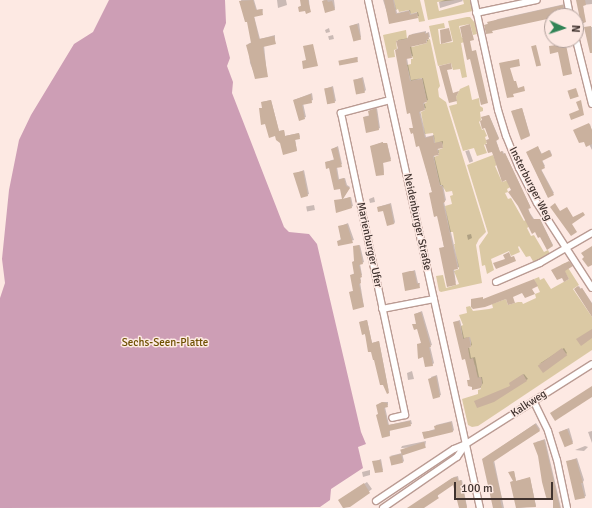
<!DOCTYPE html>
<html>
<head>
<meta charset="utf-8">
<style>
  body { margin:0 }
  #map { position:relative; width:592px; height:508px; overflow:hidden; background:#fde9e3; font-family:Signika,sans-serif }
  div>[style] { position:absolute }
  .green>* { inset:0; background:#dbc9a4 }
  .water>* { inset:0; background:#cd9eb5 }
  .shadow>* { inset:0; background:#0003; transform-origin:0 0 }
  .building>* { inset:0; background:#cab19e; transform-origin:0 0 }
  .roads { filter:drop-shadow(1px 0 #ba9b93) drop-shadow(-1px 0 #ba9b93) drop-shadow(0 1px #ba9b93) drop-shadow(0 -1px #ba9b93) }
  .street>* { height:6px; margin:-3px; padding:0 3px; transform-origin:3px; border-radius:3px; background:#fff }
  span { translate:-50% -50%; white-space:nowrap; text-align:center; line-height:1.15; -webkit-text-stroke:3px #fde9e3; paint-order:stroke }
  .street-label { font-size:11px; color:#40332f }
  .park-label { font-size:11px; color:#6e5000 }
  .north { position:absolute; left:544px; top:8px; width:40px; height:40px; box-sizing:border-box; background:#fde9e3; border:1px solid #b1a09b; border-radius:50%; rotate:93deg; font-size:11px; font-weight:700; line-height:16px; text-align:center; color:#40332f }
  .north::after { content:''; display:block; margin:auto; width:14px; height:18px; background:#318456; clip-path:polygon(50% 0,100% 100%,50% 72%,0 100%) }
  .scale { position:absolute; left:454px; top:482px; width:99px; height:18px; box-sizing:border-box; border:2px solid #40332f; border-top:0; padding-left:5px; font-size:12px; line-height:14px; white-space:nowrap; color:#40332f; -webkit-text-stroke:3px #fde9e3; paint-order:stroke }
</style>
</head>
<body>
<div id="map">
  <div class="green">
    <i style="clip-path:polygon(394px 0,420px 0,425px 21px,419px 22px,417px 12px,411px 14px,409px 10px,399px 12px,398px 9px,396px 10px)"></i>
    <i style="clip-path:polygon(424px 0,455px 0,437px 2px,439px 11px,464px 4px,463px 0,471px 0,473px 11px,428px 20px)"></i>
    <i style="clip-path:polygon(467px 17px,470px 17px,475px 23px,477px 34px,473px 35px,470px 24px,459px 26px,462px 38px,467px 37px,468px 41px,461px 43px,467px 77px,462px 78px,460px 69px,453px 70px,451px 63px,438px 66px,429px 26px,444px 23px,445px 28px,438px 29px,440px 44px,453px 42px,448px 21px)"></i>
    <i style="clip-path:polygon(406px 30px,407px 39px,396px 41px,397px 49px,394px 50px,395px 57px,388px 58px,383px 35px)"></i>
    <i style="clip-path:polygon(430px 39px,440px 86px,438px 89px,439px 97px,446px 102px,486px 232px,479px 239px,476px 245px,482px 283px,441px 292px,439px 291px,436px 276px,443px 275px,446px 288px,459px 284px,454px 271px,459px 269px,454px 244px,455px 244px,453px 232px,450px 232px,445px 206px,452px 204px,450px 196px,453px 195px,452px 191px,446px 192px,442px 185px,440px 185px,436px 167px,434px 157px,439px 155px,438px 150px,443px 148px,442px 142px,435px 143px,433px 133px,425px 134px,421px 112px,425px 110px,424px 104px,427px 102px,422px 78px,411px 81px,407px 65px,411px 64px,411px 59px,413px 59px,408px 44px,412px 47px,427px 43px,427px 40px)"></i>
    <i style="clip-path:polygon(469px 85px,472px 100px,479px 98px,480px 106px,483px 108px,483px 111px,480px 112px,481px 120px,479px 122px,482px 130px,484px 129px,487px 136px,485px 137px,487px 143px,484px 145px,487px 153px,477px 156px,474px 148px,463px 151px,449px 106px,457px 104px,456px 97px,460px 89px)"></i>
    <i style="clip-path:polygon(493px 155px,497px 165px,495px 166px,502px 182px,508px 180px,512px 186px,507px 189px,508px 192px,505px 193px,508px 199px,511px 198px,524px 221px,527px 219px,530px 226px,527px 228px,531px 236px,534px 235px,544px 252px,548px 250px,550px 254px,534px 263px,530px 256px,526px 257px,519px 246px,518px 247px,520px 252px,511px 256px,509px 251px,491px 259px,494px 270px,487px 274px,485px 265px,482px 266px,479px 246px,488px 233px,467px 165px)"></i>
    <i style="clip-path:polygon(565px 263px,579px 285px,573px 289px,592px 317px,592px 350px,478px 426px,472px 427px,468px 425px,462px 399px,478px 394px,478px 390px,481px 389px,480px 386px,482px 385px,481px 377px,477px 378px,475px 365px,467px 367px,467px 348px,471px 347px,471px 342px,470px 337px,463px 339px,461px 326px,463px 325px,459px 315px,467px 313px,466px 307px,470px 306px,473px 311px,489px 309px,493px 308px,492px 304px,506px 299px,508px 305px,518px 302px,522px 302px,523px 304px,536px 298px,535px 294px,540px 292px,534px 279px,539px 277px,540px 280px,544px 278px,551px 289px,569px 279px,561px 265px)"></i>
  </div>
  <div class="water">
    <i style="clip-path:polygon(109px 0,225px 0,226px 23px,223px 31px,230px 58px,227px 66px,233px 82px,232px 93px,284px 227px,289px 232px,309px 234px,317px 244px,361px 432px,366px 444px,358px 447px,363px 468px,331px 489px,330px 500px,320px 507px,0 508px,0 298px,5px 283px,2px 259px,9px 190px,19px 140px,31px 115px,74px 44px,93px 32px)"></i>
  </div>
  <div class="shadow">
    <i style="clip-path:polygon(241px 0,254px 0,257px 10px,263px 9px,262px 14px,254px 16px,260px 39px,275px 35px,275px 43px,264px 45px,267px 76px,256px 78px,250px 63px,248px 44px,252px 42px,248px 21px,246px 21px)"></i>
    <i style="clip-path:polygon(277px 0,286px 0,287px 5px,278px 8px)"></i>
    <i style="clip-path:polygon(301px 0,309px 0,310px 12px,299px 7px,302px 5px)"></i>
    <i style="clip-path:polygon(324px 0,334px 0,335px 8px,334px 10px,323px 1px)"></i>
    <i style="clip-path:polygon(383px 0,394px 0,397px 13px,410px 10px,411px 14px,418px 12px,419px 16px,390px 22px)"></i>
    <i style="clip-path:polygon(445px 0,462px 0,463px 1px,440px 8px,439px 2px)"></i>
    <i style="clip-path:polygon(577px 0,592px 0,592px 4px,583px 5px,585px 22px)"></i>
    <i style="clip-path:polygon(565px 4px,566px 14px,565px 16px,485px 25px,498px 19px)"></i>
    <i style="clip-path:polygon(359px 23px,361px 37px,360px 38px,350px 26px)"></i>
    <i style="clip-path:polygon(585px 27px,592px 27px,592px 52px,591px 52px)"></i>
    <i style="clip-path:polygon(329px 28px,330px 32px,326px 33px,325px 30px)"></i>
    <i style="clip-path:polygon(426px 31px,426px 33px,429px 32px,430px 37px,427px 38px,428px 41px,411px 46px,413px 56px,407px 58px,408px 64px,411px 80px,423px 78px,428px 100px,424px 102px,426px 108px,420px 110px,426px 137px,434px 135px,435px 143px,443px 141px,443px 143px,442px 147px,438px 148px,439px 153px,434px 155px,441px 185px,443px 185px,446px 200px,444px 202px,459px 267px,454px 269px,456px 284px,440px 249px,444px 247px,438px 215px,420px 145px,411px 129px,414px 127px,396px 50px,398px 48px,398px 40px,409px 38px,412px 34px)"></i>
    <i style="left:333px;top:35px;width:4px;height:5px;rotate:76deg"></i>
    <i style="clip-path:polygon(358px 57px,357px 61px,340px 62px,341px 61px)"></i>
    <i style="clip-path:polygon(363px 77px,366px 90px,364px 92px,355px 80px)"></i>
    <i style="clip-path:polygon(333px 86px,336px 101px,328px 104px,325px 89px)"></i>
    <i style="clip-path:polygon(312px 93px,313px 100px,303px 103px,306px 117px,300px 119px,294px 100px)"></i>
    <i style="clip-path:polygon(271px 100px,279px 131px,284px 130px,285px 136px,299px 133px,300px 137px,295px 139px,297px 151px,281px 142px,260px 108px,263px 108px,262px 102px)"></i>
    <i style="clip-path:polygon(377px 108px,380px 128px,378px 129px,364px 117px,370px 115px,370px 110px)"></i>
    <i style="clip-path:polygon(522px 108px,530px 135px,529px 135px,512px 111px)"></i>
    <i style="clip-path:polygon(489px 115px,499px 138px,496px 140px,500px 152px,503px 151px,504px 154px,505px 153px,530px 206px,528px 208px,530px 213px,534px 219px,540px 219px,553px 245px,548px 248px,512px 190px,488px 144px,490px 139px,483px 117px)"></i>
    <i style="clip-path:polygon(590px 124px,592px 132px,592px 150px,589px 144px,575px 130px)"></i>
    <i style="clip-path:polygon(383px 142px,383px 143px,387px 143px,391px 159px,383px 162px,384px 174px,372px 146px)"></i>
    <i style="clip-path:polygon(338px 146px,342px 164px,337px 167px,339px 179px,345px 178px,347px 185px,350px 187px,343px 198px,341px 188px,326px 162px,335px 159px,332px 149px)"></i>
    <i style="clip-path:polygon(538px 147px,542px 154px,550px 150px,552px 155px,542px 160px,545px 166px,541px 169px,554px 193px,548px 197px,527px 153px)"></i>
    <i style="left:469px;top:150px;width:12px;height:4px;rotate:70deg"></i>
    <i style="clip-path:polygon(304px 170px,309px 194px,302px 197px,294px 174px)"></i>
    <i style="clip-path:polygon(351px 197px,353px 206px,351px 207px,335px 201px)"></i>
    <i style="clip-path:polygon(374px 197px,375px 202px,370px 203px,369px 199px)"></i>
    <i style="clip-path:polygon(391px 203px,395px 222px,394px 224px,384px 210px,378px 207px)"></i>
    <i style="left:314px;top:205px;width:5px;height:8px;rotate:79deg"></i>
    <i style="clip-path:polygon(348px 223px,354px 240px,339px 244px,338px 241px,341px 239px,339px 227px)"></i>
    <i style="clip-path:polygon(471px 234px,472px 238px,468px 240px,467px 235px)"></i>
    <i style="clip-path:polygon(360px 245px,364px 262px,360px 264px,362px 275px,360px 276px,361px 281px,360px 282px,364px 307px,350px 292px,354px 291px,351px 275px,355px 273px,354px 247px)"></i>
    <i style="clip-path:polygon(415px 270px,418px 283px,420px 283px,419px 287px,403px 274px)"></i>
    <i style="clip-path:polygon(579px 286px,581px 289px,582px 288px,592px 303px,592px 315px,575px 289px)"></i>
    <i style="clip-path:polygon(422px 311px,432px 345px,430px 346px,434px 363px,432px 365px,424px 356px,418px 345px,422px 343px,418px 328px,414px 325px,417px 323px,415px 314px)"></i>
    <i style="clip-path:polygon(367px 320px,372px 343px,379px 341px,389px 392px,360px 322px)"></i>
    <i style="clip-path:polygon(460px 320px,464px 338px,470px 337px,472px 345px,469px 347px,471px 358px,475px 357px,479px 377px,482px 377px,483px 383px,480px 388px,473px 387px,468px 381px,470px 379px,466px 358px,454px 322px)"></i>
    <i style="clip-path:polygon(564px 348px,567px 353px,566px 354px,539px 364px)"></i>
    <i style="clip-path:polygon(412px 371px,414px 379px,408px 380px,407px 373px)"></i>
    <i style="clip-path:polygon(524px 374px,528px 379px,526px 380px,475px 401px,511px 386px,512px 382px)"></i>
    <i style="clip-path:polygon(437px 375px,441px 395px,439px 396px,431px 377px)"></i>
    <i style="clip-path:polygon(383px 402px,388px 402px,388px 405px,385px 407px,389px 425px,411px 420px,412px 424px,390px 429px,390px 436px,377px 415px,379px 414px,379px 404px)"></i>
    <i style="clip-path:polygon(452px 421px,454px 430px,453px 431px,423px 433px,435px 429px,436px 425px)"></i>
    <i style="clip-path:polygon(536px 423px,540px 429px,539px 431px,494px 460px,504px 508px,495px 508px,485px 458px)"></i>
    <i style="clip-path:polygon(569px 428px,573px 442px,572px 443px,559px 432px)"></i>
    <i style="clip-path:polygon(592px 431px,592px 443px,588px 432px)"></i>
    <i style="clip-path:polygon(545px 439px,561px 508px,556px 508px,554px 498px,536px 442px)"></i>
    <i style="clip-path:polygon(426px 441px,425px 447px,401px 448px,402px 446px)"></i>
    <i style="clip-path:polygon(585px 446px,588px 447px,584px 451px,575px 450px)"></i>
    <i style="clip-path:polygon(402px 453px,404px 461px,403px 462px,390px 456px)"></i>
    <i style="clip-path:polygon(577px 458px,584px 480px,583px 482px,586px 496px,584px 497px,568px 461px)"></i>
    <i style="clip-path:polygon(381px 459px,383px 470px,382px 471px,374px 462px)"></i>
    <i style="clip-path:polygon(370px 470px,370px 475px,363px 477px,362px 472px)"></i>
    <i style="clip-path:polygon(514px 471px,516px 481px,530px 478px,536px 506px,517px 508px,511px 482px,514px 481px,510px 472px)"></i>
    <i style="clip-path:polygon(458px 476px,459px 481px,462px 480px,467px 507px,460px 508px,454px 484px,438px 494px,438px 497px,422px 508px,413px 508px,413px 505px,454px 477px)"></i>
    <i style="clip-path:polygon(367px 482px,372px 489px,350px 506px,350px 504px,344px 508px,340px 500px)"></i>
  </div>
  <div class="building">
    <i style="clip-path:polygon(253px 0,256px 10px,262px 9px,263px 15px,254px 17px,259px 39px,274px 36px,276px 44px,263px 47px,268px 77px,255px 79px,246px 45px,251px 43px,247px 22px,245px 22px,239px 1px)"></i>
    <i style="clip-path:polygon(300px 0,308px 0,311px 12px,306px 14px,305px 11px,299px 12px,298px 7px,301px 6px)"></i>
    <i style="clip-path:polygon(327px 0,328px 2px,332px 1px,335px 10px,325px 13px,322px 1px)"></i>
    <i style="clip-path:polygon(384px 0,393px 0,396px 14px,409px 11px,410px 15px,417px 13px,418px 18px,389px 24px)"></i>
    <i style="clip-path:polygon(576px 0,585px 0,586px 5px,583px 6px,586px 22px,581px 24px)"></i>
    <i style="clip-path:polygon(563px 5px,565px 16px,552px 16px,552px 18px,492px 31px,493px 33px,486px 34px,484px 25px,488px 24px,487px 22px)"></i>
    <i style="left:357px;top:24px;width:16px;height:8px;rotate:75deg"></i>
    <i style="clip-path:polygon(470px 24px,474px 40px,470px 41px,472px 51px,476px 50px,488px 103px,481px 105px,470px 59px,467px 60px,460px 27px)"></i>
    <i style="clip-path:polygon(591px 26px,592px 53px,590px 53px,584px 27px)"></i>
    <i style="clip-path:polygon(449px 28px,452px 41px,441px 44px,440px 30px)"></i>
    <i style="clip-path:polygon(425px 32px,425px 34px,428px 33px,429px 39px,426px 40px,427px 43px,410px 47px,412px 58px,406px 59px,407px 65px,410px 81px,422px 79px,427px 102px,423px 103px,425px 110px,419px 112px,425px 138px,433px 136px,434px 143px,442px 142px,443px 148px,437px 149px,439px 155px,433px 156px,440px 186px,442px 186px,445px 202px,443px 203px,458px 269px,453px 270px,456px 285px,447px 287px,439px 248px,444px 247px,437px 216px,434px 217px,429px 193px,432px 192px,428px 177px,419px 146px,416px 147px,413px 133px,411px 134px,409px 128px,413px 128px,410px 113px,407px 114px,395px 50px,398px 49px,396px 41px,407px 39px,409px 35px)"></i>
    <i style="clip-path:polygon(565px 40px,572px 74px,563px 76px,558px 52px,550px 54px,549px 46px,557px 45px,556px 42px)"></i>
    <i style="clip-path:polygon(313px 44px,318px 66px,303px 69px,302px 61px,306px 60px,303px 46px)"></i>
    <i style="left:536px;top:45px;width:21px;height:5px;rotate:76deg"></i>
    <i style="left:357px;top:57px;width:5px;height:19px;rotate:79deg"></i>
    <i style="clip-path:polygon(519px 59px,520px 66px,510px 68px,514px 81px,516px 81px,518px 88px,524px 86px,525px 91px,513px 94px,514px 97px,507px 98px,499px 63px)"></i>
    <i style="clip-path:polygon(451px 63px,452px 69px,447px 70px,453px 93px,459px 91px,456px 97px,457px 101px,449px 103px,439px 66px)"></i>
    <i style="left:362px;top:78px;width:15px;height:9px;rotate:79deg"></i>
    <i style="left:332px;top:87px;width:16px;height:8px;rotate:79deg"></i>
    <i style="left:576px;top:88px;width:9px;height:9px;rotate:72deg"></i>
    <i style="clip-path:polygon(311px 94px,312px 103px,302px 105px,305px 119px,299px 121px,293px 100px)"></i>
    <i style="clip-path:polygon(271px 100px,279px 131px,284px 130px,285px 136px,299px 133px,300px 139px,295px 140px,297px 151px,283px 155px,280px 143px,276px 140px,275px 136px,269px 138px,265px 124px,261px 125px,259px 108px,262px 108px,261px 102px)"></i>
    <i style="clip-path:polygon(581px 100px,584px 115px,571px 120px,569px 114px,579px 110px,576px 102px)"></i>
    <i style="clip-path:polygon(376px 108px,379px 130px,366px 133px,363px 117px,369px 116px,368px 111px)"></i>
    <i style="clip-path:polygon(522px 108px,530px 136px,521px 140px,511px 111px)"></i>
    <i style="clip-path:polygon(489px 115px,499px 139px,496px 141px,500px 152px,502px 151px,503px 154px,505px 153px,531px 208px,528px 209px,530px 214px,533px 219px,540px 219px,553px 246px,547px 250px,540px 237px,538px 238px,535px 232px,532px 234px,518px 206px,508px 192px,511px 190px,506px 180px,502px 182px,492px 152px,488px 153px,485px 144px,487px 144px,486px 140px,489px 139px,485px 128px,482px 129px,480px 121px,482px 120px,481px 117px)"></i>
    <i style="clip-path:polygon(589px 123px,592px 130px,592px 144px,586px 147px,584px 142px,579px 143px,573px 130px)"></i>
    <i style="clip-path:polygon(383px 142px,383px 143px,387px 143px,391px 161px,383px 163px,384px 175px,376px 176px,370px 146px)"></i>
    <i style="clip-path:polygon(538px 146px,541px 154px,549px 150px,552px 156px,542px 161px,545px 168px,541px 170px,554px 195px,548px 198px,526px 152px)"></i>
    <i style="clip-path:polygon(337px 147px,342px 167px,336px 168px,338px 180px,344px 178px,346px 186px,350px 188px,343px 199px,350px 197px,352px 208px,336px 213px,334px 200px,342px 199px,340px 189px,334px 190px,329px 168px,326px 169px,325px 162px,334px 160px,331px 149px)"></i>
    <i style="clip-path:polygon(303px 171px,308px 196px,301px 198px,293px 173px)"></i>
    <i style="clip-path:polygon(555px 203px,560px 211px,567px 207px,573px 217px,583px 212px,585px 215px,572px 224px,577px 232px,571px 236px,550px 207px)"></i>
    <i style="clip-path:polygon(390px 204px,394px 224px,387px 226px,383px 211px,378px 212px,377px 207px)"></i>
    <i style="clip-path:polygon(347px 224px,353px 243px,338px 246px,337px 241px,341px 240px,338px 226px)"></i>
    <i style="clip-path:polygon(359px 245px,363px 264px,359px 265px,362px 277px,360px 278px,361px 283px,359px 284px,364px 307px,353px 310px,349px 292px,353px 291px,350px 275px,354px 274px,352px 262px,354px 261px,353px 246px)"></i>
    <i style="clip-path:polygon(592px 246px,592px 265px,588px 267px,582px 259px,584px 257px,581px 253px)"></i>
    <i style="clip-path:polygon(509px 252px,511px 257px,514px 256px,516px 261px,496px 269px,493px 263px,505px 259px,503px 255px)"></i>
    <i style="clip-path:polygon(569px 261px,573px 266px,565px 271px,569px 279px,564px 282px,562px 278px,557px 280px,551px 270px)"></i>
    <i style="clip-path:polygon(410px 271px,414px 271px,417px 284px,419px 283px,420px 288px,405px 291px,402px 273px)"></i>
    <i style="clip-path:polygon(534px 279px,538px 286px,532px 289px,535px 294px,525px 298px,522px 293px,513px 297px,515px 303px,508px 305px,506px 299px,485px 307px,473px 309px,471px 307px,471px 299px,483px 297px,483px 299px)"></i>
    <i style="clip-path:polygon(578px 286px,580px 289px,582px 288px,592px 304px,592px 317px,574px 289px)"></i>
    <i style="clip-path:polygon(421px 312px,431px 347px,429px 347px,433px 366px,425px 367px,423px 357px,418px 359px,417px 344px,421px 343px,417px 329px,414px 330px,412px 324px,416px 324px,414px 314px)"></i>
    <i style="clip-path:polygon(367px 320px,372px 343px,379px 341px,389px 393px,387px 394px,383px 385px,380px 385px,374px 360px,373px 360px,371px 352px,368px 352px,365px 334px,362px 335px,359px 322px)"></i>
    <i style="clip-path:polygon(459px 321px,463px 339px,469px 337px,471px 347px,468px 348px,470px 359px,473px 358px,478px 378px,481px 377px,482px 385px,480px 386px,481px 388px,472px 390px,472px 387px,468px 386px,467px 380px,470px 380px,465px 359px,462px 360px,453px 322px)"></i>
    <i style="clip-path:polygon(592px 329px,592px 338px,581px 346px,576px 339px)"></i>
    <i style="left:562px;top:348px;width:9px;height:30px;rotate:54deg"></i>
    <i style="clip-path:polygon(523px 374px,527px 381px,494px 402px,477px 408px,474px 401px,510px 386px,509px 383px)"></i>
    <i style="clip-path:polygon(436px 376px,440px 397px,433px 399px,428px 379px)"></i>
    <i style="clip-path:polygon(592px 386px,592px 397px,555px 421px,550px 413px)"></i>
    <i style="clip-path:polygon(382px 402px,387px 403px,388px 407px,384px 408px,388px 425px,410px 421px,411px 426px,389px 431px,390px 436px,382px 438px,376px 415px,378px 414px,376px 405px)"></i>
    <i style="clip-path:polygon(451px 422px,453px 432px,424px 439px,422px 432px,435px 430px,434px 426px)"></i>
    <i style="clip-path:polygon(535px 424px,540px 431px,493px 462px,502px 499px,500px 499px,502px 508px,493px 508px,482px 459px)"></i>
    <i style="left:567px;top:429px;width:16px;height:9px;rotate:68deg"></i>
    <i style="clip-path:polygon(544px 440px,547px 452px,560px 508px,553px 508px,553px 499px,548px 500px,546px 497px,542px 482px,538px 456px,533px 443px)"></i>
    <i style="left:424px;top:442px;width:6px;height:25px;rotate:72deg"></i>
    <i style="left:401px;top:454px;width:9px;height:12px;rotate:77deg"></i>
    <i style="clip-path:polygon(576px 459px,583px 483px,581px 483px,585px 498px,575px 500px,566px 461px)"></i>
    <i style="clip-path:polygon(380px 460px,383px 472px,375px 473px,372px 461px)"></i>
    <i style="clip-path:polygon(514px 471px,516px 481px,530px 477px,536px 507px,516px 508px,510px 482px,513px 481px,508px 472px)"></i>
    <i style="clip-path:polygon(457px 477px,458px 481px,461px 480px,467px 508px,459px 508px,453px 485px,437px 496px,439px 498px,424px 508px,407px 508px,452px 478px)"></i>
    <i style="clip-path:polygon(364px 483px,370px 493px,350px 507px,343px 508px,338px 500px)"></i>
  </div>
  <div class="roads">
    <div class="street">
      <i style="left:368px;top:0;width:520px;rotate:77.57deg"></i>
      <i style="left:474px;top:0;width:113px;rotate:77.7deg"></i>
      <i style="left:498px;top:110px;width:27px;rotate:73deg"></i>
      <i style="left:506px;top:136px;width:35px;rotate:68deg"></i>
      <i style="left:519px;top:168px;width:39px;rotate:63deg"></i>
      <i style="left:537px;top:203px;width:101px;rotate:57.1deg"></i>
      <i style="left:567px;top:0;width:16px;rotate:79deg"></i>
      <i style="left:476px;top:13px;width:62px;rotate:-12deg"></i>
      <i style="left:576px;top:40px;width:66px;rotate:76deg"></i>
      <i style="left:390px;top:100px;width:51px;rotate:165.1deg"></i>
      <i style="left:341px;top:113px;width:309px;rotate:78deg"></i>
      <i style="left:405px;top:415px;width:13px;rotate:167deg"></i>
      <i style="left:496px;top:282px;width:48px;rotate:-23.4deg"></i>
      <i style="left:540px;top:263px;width:60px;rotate:-30deg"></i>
      <i style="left:382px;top:309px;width:53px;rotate:-10.9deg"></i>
      <i style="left:534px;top:402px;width:32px;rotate:64deg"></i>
      <i style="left:548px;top:431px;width:30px;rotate:73deg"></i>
      <i style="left:557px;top:460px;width:49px;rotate:78.2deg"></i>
      <i style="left:376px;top:501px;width:94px;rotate:-33.7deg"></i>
      <i style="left:454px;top:449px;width:13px;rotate:-23deg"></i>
      <i style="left:466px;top:444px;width:149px;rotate:-32.4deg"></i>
      <i style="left:383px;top:508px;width:90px;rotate:-34.6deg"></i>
      <i style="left:457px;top:457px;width:16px;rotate:-55deg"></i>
    </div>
  </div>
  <div class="street-label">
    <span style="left:530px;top:184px;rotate:63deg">Insterburger Weg</span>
    <span style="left:417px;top:222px;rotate:78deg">Neidenburger Straße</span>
    <span style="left:369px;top:245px;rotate:78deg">Marienburger Ufer</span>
    <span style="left:529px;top:404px;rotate:-33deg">Kalkweg</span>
  </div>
  <div class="park-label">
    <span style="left:165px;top:343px">Sechs-Seen-Platte</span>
  </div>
  <div class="north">N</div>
  <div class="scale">100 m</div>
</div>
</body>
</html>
